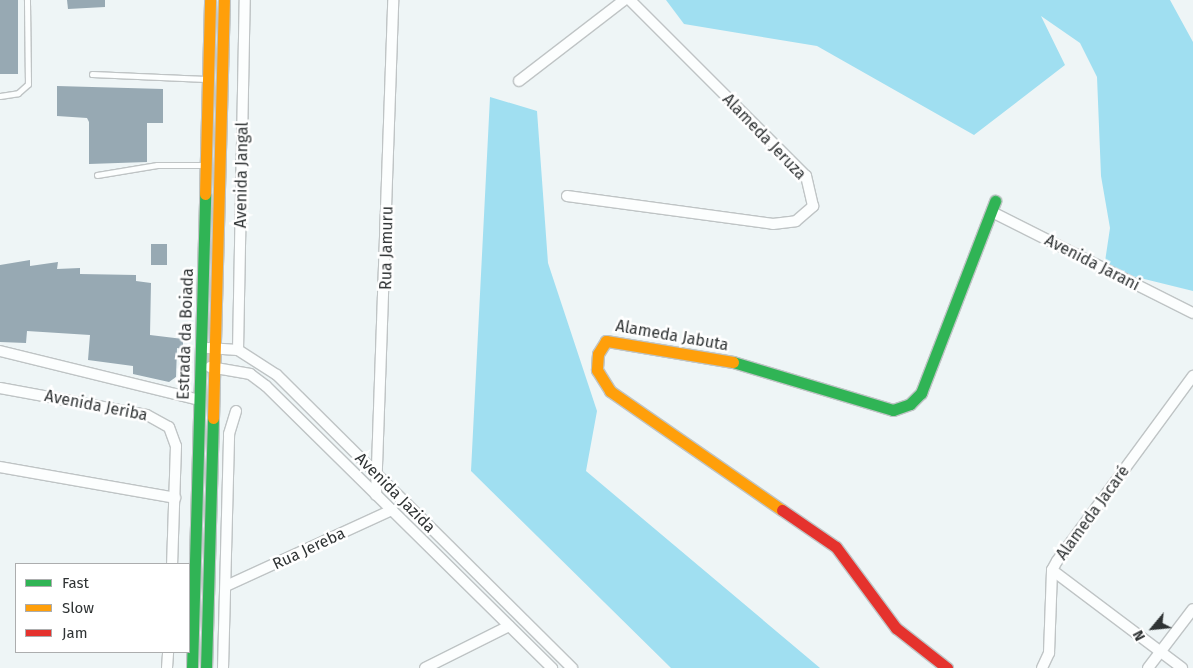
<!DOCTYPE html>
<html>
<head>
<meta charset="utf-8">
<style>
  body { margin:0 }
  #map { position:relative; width:1193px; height:668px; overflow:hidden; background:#eef5f6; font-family:"Fira Sans",sans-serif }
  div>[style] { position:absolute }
  .forest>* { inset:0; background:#a0dff1 }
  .building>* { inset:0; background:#97a9b3; transform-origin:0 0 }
  .roads { filter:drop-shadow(1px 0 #bfc4c5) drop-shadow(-1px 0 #bfc4c5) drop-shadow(0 1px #bfc4c5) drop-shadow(0 -1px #bfc4c5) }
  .lane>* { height:5px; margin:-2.5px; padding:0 2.5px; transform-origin:2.5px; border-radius:2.5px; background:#fcfefe }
  .street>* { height:10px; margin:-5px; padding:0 5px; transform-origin:5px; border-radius:5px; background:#fcfefe }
  .fast>* { height:11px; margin:-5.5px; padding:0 5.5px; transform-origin:5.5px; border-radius:5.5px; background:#30b455 }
  .slow>* { height:11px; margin:-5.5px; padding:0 5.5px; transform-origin:5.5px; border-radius:5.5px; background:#ff9f0a }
  .jam>* { height:11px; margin:-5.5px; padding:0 5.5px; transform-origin:5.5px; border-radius:5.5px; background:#e5322d }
  span { translate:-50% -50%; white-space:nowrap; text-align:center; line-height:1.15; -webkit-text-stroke:5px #fff; paint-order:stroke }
  .street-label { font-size:16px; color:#2f3334 }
  .legend { position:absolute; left:15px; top:563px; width:175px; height:90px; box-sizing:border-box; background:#fff; border:1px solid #acadae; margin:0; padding:6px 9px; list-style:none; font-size:15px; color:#2f3334 }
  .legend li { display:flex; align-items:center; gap:10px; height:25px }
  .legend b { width:25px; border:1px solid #acadae }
  .north { position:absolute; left:1128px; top:603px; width:50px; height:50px; -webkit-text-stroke:4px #fff; paint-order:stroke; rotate:242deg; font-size:14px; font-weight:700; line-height:20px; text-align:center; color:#2f3334 }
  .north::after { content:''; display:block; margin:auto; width:18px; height:22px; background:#2f3334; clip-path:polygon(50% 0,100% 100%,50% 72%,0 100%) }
</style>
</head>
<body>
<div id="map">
  <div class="forest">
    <i style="clip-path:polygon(666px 0,1170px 0,1193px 42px,1193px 291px,1120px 273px,1103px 275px,1110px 228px,1101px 176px,1097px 77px,1080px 43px,1041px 16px,1065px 65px,974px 135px,817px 46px,684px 24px)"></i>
    <i style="clip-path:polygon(490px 97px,537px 111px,548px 263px,597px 411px,586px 471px,820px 668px,671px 668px,471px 471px)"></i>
  </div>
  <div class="building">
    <i style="left:0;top:0;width:18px;height:74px"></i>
    <i style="clip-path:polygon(67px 0,105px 0,105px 7px,68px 9px)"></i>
    <i style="clip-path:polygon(57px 86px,163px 89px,163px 123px,147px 123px,147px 162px,89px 164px,89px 122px,87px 118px,57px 116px)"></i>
    <i style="left:151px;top:244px;width:16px;height:21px"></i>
    <i style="clip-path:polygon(30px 260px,30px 266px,58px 262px,57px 269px,80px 268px,80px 274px,136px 275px,136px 281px,151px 283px,150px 335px,183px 339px,183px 349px,177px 348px,176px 377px,169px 382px,133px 374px,133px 366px,88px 360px,90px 335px,27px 331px,26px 343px,0 342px,0 265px)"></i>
  </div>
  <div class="roads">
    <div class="lane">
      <i style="left:92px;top:74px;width:114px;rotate:2.5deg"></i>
      <i style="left:0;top:96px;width:18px;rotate:-9deg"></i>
      <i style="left:18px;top:93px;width:13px;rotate:-42deg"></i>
      <i style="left:28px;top:84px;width:84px;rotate:-90.7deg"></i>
      <i style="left:97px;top:175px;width:61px;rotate:-9.5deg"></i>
      <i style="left:157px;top:165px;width:48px"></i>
    </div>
    <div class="street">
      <i style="left:519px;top:81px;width:133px;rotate:-37.6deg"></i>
      <i style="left:567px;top:196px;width:208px;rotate:7.7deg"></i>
      <i style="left:773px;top:224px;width:23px;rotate:-7deg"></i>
      <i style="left:796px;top:221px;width:23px;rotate:-41deg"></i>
      <i style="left:813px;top:206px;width:31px;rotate:-103deg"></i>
      <i style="left:806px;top:176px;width:249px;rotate:-135deg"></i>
      <i style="left:992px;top:212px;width:225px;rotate:26.7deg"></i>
      <i style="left:208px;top:348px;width:30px;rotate:4deg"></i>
      <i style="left:238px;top:350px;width:46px;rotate:32.7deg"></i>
      <i style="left:277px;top:375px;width:416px;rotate:44.8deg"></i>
      <i style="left:238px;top:350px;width:350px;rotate:-88.9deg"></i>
      <i style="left:0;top:351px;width:206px;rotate:13.8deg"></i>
      <i style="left:210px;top:367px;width:41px;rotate:9.9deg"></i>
      <i style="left:250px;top:374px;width:20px;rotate:37deg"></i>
      <i style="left:266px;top:386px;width:402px;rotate:44.6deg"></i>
      <i style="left:0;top:388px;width:149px;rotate:10.4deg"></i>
      <i style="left:147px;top:415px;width:25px;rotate:29deg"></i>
      <i style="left:169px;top:427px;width:20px;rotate:70deg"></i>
      <i style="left:176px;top:446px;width:118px;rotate:91.9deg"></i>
      <i style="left:0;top:467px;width:178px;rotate:10deg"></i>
      <i style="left:376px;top:495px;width:495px;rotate:-88deg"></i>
      <i style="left:1052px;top:570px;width:163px;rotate:37deg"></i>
      <i style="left:226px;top:586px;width:183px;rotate:-24.6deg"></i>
      <i style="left:167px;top:668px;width:16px;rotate:-86deg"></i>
      <i style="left:223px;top:668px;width:234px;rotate:-88.5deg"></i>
      <i style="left:229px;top:434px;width:24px;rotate:-73deg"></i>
      <i style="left:425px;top:668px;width:94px;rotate:-26.6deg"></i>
      <i style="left:1042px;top:668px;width:17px;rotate:-65deg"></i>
      <i style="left:1049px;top:653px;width:83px;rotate:-87.9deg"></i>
      <i style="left:1052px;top:570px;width:10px;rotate:-61deg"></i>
      <i style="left:1057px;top:561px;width:230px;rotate:-53.7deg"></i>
      <i style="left:1148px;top:668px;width:74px;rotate:-52.7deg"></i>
    </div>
    <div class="fast">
      <i style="left:733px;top:362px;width:167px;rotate:16.7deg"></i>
      <i style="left:893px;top:410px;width:18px;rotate:-19deg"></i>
      <i style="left:910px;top:404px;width:16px;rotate:-45deg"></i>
      <i style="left:921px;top:393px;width:206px;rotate:-68.9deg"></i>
      <i style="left:192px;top:668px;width:474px;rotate:-88.4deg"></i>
      <i style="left:206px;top:668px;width:250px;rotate:-88.4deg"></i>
    </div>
    <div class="slow">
      <i style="left:205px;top:194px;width:194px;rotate:-88.5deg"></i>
      <i style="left:733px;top:362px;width:129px;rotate:-170.6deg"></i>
      <i style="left:606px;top:341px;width:15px;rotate:122deg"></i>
      <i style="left:598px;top:354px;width:16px;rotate:94deg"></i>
      <i style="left:597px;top:370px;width:25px;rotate:58deg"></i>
      <i style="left:610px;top:391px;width:209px;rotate:34.7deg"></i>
      <i style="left:213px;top:418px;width:418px;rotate:-88.5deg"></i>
    </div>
    <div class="jam">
      <i style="left:782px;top:510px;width:65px;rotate:34.4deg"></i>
      <i style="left:836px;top:547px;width:101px;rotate:53.5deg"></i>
      <i style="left:896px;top:628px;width:65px;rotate:38.1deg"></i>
    </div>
  </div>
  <div class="street-label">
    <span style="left:764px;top:137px;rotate:46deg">Alameda Jeruza</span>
    <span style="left:242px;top:175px;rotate:-89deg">Avenida Jangal</span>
    <span style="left:387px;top:248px;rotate:-89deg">Rua Jamuru</span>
    <span style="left:1092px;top:263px;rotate:27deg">Avenida Jarani</span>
    <span style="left:186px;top:334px;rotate:-88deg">Estrada da Boiada</span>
    <span style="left:672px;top:336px;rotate:10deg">Alameda Jabuta</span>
    <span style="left:96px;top:406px;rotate:11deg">Avenida Jeriba</span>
    <span style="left:395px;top:493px;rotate:45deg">Avenida Jazida</span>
    <span style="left:1093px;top:513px;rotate:-54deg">Alameda Jacaré</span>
    <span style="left:309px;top:549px;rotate:-25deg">Rua Jereba</span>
  </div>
  <ul class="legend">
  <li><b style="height:6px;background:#30b455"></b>Fast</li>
  <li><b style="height:6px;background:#ff9f0a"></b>Slow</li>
  <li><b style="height:6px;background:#e5322d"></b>Jam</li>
  </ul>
  <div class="north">N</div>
</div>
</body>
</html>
